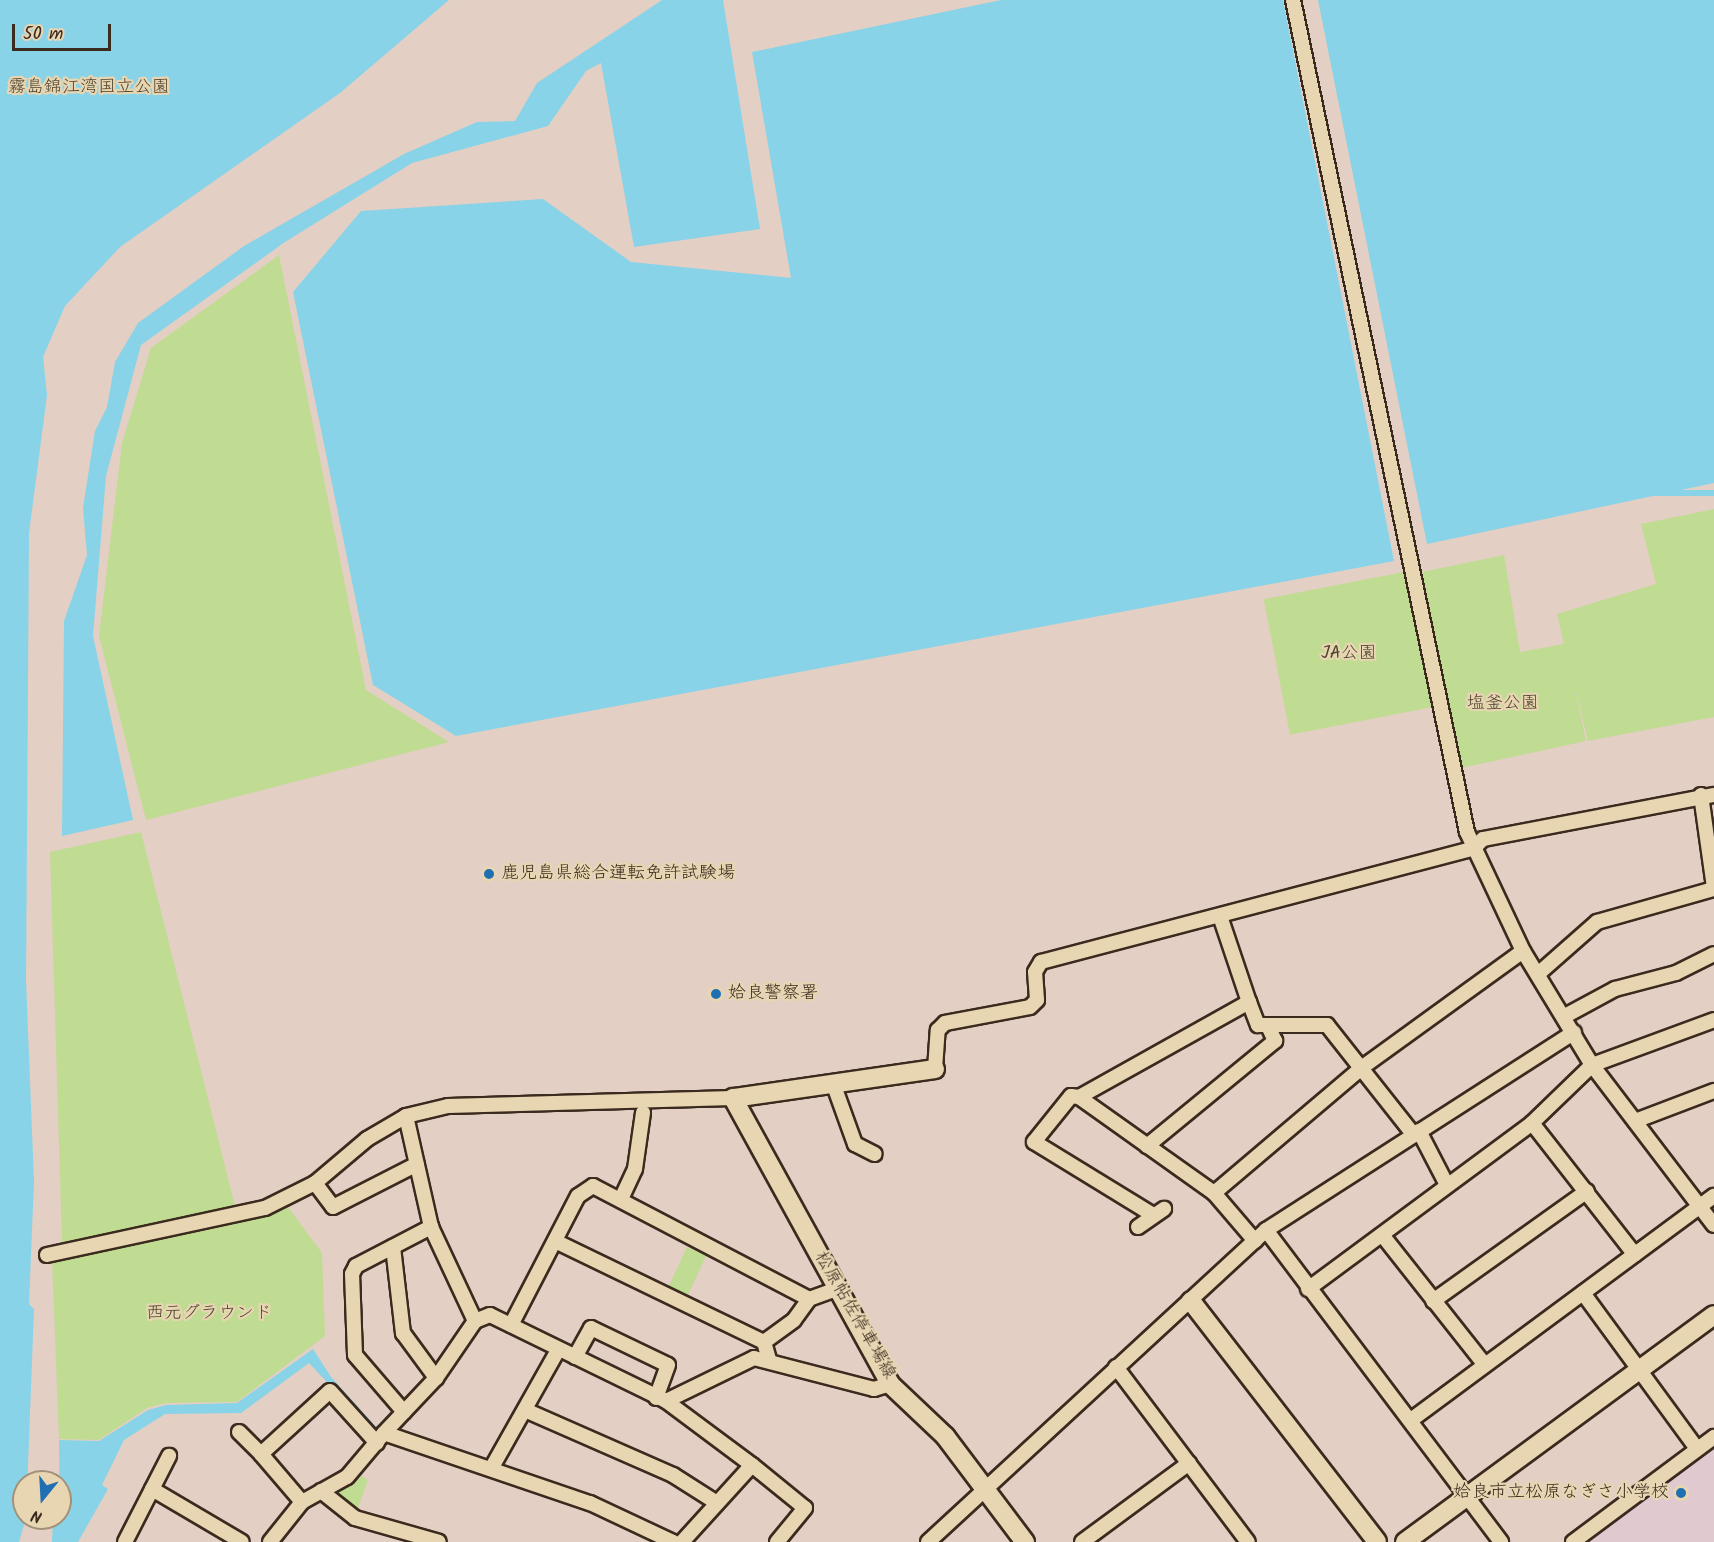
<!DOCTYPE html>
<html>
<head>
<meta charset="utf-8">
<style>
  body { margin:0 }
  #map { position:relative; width:1714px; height:1542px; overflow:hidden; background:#e3cfc4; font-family:Kalam,"Klee One",sans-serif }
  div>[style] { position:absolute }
  .built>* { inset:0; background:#e0cad0 }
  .green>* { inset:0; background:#c0db92; transform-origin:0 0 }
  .water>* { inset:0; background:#88d3e8; transform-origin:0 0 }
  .roads { filter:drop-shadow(2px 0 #3b2a1e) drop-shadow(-2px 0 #3b2a1e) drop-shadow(0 2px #3b2a1e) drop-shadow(0 -2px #3b2a1e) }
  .street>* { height:14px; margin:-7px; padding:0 7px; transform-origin:7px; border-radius:7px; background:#e8d6b3 }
  .secondary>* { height:18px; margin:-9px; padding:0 9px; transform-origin:9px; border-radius:9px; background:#e8d6b3 }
  .dots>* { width:16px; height:16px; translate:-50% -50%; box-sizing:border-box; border:3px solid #e8d6b3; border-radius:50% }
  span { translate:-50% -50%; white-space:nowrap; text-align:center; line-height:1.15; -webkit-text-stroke:4.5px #e8d6b3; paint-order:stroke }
  .park-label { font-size:18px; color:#4f452f }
  .poi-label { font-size:18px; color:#3b2a1e }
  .left { translate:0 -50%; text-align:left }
  .right { translate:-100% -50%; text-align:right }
  .street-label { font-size:18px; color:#3b2a1e }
  .north { position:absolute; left:12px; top:1470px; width:60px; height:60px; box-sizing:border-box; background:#e8d6b3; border:2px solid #a39177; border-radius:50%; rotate:198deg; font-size:16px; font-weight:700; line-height:24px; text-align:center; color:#3b2a1e }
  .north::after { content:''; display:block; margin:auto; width:21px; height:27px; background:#1f6fb2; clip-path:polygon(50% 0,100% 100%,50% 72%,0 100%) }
  .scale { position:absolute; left:12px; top:24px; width:99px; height:27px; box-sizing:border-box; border:3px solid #3b2a1e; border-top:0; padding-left:8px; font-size:18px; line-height:21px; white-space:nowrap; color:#3b2a1e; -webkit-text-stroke:4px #e8d6b3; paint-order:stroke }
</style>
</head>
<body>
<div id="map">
  <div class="built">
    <i style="clip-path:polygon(1714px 1445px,1714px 1542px,1582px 1542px)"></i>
  </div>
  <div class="green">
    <i style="clip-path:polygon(279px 255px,366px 690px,449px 742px,146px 820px,99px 636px,122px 443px,151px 348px)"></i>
    <i style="clip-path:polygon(1714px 509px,1714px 717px,1588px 741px,1573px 679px,1586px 741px,1461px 768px,1422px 572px,1504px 555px,1520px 652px,1564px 644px,1557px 614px,1656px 584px,1641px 524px)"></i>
    <i style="left:1409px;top:571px;width:138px;height:148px;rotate:79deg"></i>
    <i style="clip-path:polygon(141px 832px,235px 1206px,62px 1243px,50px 852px)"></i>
    <i style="clip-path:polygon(285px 1203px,322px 1253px,325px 1336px,237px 1402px,166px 1403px,147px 1408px,99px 1440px,59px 1439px,52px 1260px)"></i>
    <i style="left:687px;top:1247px;width:21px;height:47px;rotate:25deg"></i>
    <i style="clip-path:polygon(358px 1474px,368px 1480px,356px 1513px,332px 1491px)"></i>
  </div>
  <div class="water">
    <i style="clip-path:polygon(0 0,449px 0,340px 93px,120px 247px,65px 306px,43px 357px,47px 395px,29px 533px,26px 981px,34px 1181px,29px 1304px,34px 1309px,26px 1518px,19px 1542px,0 1542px)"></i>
    <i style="clip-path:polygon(662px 0,723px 0,760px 229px,634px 247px,601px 63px,586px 71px,548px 126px,412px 163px,285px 242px,141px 345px,106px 476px,93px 636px,133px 820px,62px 836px,64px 621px,87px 555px,83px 508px,95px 431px,107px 407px,115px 362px,138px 323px,244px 246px,404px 154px,477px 122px,515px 121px,537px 83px)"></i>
    <i style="clip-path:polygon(1001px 0,1283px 0,1394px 561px,456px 736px,373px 685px,293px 292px,361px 211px,543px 199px,631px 262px,791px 278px,752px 52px)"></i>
    <i style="clip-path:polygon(1318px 0,1714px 0,1714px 483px,1427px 544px)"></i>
    <i style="left:1714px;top:490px;width:6px;height:287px;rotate:90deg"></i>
    <i style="clip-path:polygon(313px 1349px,331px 1377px,378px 1429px,374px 1432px,309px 1363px,241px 1413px,165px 1414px,124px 1440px,102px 1485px,108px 1489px,78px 1542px,52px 1542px,53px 1518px,60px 1518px,59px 1440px,99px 1441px,148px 1410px,166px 1405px,237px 1403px)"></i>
  </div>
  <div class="roads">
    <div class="street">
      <i style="left:1293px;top:0;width:850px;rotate:78.19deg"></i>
      <i style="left:1467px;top:832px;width:132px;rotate:64.8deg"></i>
      <i style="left:1523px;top:951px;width:133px;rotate:58.8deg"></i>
      <i style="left:1592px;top:1065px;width:201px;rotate:52.7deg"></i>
      <i style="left:1701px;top:795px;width:93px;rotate:82deg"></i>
      <i style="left:1220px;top:916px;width:91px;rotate:71.4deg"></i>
      <i style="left:1538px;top:974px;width:79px;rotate:-41.4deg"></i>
      <i style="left:1597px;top:922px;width:122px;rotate:-15.8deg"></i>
      <i style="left:1565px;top:1016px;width:57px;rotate:-28.4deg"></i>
      <i style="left:1615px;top:989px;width:63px;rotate:-14.7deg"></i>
      <i style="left:1676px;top:973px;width:42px;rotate:-26.6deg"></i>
      <i style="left:935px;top:1069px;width:39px;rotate:-86deg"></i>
      <i style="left:938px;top:1030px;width:10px;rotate:-45deg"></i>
      <i style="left:945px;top:1023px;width:86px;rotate:-10.7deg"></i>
      <i style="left:1030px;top:1007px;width:10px;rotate:-45deg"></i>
      <i style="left:1037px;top:1000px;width:28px;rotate:-94deg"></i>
      <i style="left:1035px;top:972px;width:12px;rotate:-59deg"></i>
      <i style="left:1041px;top:962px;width:447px;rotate:-14.7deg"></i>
      <i style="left:1473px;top:849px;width:14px;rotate:-45deg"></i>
      <i style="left:1483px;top:839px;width:235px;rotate:-10.8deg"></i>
      <i style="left:833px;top:1083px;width:65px;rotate:70.2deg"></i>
      <i style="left:855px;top:1144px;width:22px;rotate:27deg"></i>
      <i style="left:1079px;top:1097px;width:8px;rotate:-173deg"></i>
      <i style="left:1071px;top:1096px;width:59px;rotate:128.8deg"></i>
      <i style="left:1034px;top:1142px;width:140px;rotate:31.5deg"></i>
      <i style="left:406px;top:1116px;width:114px;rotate:77.3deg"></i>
      <i style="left:431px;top:1227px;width:104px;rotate:64.9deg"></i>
      <i style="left:1635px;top:1121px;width:85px;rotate:-20.8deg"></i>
      <i style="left:1532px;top:1123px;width:167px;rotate:52deg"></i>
      <i style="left:1419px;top:1131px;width:61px;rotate:62.6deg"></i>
      <i style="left:1147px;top:1146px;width:166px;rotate:-39.4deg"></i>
      <i style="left:1275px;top:1041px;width:17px;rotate:-115deg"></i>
      <i style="left:315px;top:1183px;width:30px;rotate:53deg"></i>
      <i style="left:333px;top:1207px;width:94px;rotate:-27.1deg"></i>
      <i style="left:1214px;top:1193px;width:197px;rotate:-40.3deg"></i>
      <i style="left:1364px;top:1066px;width:196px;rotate:-35.9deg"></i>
      <i style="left:621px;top:1199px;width:33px;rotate:-65deg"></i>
      <i style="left:635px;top:1169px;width:57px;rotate:-81.9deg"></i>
      <i style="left:1138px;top:1227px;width:32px;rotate:-35deg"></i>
      <i style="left:1266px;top:1230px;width:391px;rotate:53deg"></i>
      <i style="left:1383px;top:1236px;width:164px;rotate:51.7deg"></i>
      <i style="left:555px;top:1241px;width:232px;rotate:25.8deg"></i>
      <i style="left:764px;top:1342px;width:19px;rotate:74deg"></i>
      <i style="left:1255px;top:1241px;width:63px;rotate:-130.5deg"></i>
      <i style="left:1214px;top:1193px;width:166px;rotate:-144.6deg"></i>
      <i style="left:1079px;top:1097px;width:195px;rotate:-29.2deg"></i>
      <i style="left:1249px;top:1002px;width:25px;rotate:69deg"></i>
      <i style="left:1258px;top:1025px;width:69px"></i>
      <i style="left:1327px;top:1025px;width:140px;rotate:51.7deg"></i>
      <i style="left:393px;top:1247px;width:87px;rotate:83.4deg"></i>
      <i style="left:403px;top:1333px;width:56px;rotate:53.7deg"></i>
      <i style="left:47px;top:1255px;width:223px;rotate:-12.2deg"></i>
      <i style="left:265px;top:1208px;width:56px;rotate:-26.6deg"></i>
      <i style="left:315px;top:1183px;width:68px;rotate:-40.2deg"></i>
      <i style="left:367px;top:1139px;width:45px;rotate:-30.5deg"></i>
      <i style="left:406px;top:1116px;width:43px;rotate:-13.4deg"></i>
      <i style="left:448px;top:1106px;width:285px;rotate:-1.6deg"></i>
      <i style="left:1308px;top:1289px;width:279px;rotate:-36.5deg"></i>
      <i style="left:1532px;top:1123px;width:83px;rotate:-44deg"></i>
      <i style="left:1592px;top:1065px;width:130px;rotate:-20.2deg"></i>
      <i style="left:1583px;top:1293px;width:193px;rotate:53.8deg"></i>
      <i style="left:1433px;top:1301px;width:189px;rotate:-35.5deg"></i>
      <i style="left:511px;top:1325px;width:145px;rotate:-62.6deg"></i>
      <i style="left:578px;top:1196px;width:18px;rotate:-34deg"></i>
      <i style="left:593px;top:1186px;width:244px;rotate:27.6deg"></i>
      <i style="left:809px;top:1299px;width:30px;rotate:-20deg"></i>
      <i style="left:764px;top:1342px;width:37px;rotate:-36deg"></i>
      <i style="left:794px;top:1320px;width:26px;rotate:-54deg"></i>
      <i style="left:575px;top:1357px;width:33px;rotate:-61deg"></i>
      <i style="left:591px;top:1328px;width:85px;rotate:25.7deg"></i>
      <i style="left:668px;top:1365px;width:35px;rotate:110deg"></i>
      <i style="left:1116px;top:1367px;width:219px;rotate:53deg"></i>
      <i style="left:666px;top:1401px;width:98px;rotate:-26deg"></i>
      <i style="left:754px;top:1358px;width:124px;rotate:14.5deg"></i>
      <i style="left:874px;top:1389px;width:17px;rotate:-17deg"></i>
      <i style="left:525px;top:1410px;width:162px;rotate:23.7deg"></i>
      <i style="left:673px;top:1475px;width:52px;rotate:32.5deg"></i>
      <i style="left:404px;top:1412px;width:75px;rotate:-130.7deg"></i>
      <i style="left:355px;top:1355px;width:81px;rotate:-92.1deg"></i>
      <i style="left:352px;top:1274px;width:9px;rotate:-63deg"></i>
      <i style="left:356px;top:1266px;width:85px;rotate:-27.5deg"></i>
      <i style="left:1411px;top:1420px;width:377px;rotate:-36.5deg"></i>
      <i style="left:239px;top:1432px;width:31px;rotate:45deg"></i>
      <i style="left:384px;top:1433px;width:76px;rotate:-46.6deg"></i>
      <i style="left:436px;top:1378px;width:69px;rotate:-55.6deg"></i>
      <i style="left:475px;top:1321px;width:16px;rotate:-22deg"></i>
      <i style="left:490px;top:1315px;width:196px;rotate:26deg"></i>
      <i style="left:666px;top:1401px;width:107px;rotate:36.7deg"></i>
      <i style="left:752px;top:1465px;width:68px;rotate:39.1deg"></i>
      <i style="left:805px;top:1508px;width:44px;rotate:129.5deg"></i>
      <i style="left:491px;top:1469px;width:137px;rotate:-60.6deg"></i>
      <i style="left:152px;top:1489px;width:104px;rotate:30.5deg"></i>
      <i style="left:321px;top:1491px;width:43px;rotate:38.5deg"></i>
      <i style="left:355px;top:1518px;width:87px;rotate:15.9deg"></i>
      <i style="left:302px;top:1502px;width:63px;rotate:-130.5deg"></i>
      <i style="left:261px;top:1454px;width:93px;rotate:-42.4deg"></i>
      <i style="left:330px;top:1391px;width:70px;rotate:47.9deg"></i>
      <i style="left:125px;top:1542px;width:97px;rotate:-62.9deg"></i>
      <i style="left:270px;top:1542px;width:51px;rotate:-51.3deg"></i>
      <i style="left:302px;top:1502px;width:51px;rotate:-29.1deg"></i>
      <i style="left:347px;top:1477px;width:57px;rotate:-49.9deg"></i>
      <i style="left:384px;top:1433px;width:218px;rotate:18.8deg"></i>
      <i style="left:590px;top:1503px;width:92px;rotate:25.2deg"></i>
      <i style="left:682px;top:1542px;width:104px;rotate:-47.7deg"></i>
      <i style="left:928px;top:1542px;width:460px;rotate:-42.7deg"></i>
      <i style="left:1266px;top:1230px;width:366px;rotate:-32.7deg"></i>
      <i style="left:1082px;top:1542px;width:133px;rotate:-36.4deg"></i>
      <i style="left:1573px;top:1542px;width:176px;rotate:-36.7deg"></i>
    </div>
    <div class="secondary">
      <i style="left:935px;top:1069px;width:204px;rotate:171.8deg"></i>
      <i style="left:733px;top:1098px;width:326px;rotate:61.2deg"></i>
      <i style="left:890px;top:1384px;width:76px;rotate:43.4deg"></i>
      <i style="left:945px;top:1436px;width:133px;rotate:53deg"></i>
      <i style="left:1191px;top:1301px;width:304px;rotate:52.3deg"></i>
      <i style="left:1405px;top:1542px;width:383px;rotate:-36.3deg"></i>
    </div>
  </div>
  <div class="dots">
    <i style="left:489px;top:874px;background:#1f6fb2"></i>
    <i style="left:716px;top:994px;background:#1f6fb2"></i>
    <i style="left:1681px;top:1493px;background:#1f6fb2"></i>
  </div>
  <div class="park-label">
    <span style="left:89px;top:88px">霧島錦江湾国立公園</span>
    <span style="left:1349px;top:654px">JA公園</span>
    <span style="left:1503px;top:704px">塩釜公園</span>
    <span style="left:209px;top:1314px">西元グラウンド</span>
  </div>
  <div class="poi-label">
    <span class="left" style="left:501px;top:874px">鹿児島県総合運転免許試験場</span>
    <span class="left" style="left:728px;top:994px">姶良警察署</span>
    <span class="right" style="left:1669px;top:1493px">姶良市立松原なぎさ小学校</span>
  </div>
  <div class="street-label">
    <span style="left:854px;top:1316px;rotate:60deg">松原帖佐停車場線</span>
  </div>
  <div class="north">N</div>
  <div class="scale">50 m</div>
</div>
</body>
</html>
